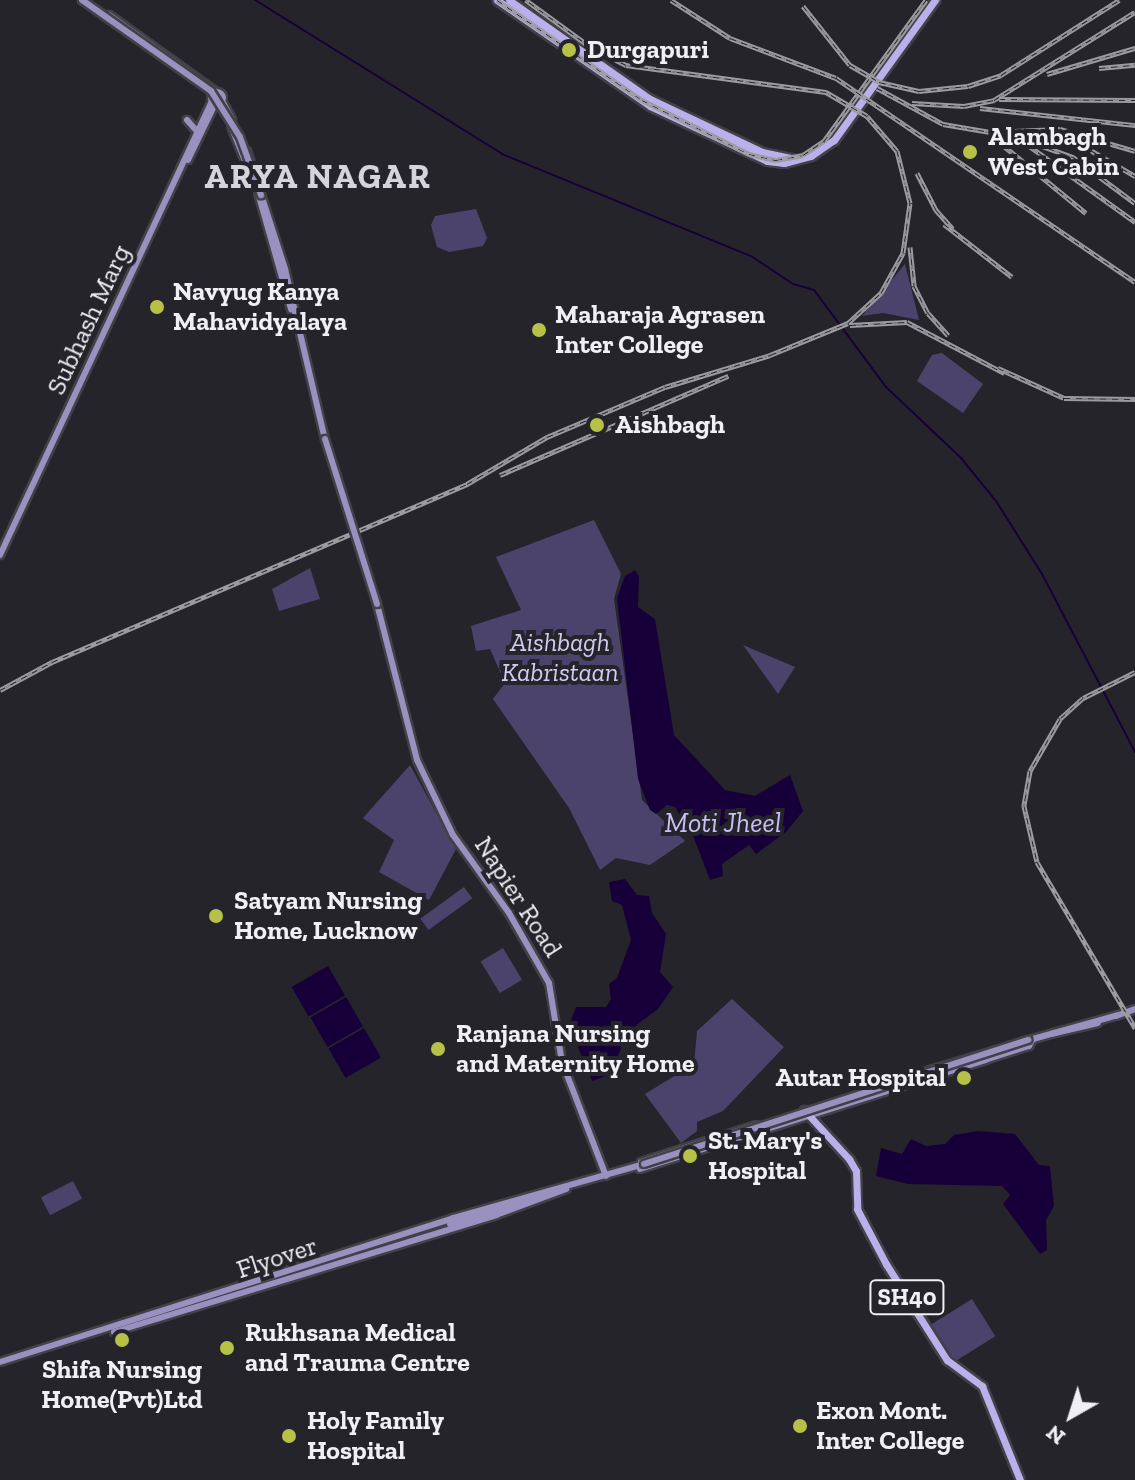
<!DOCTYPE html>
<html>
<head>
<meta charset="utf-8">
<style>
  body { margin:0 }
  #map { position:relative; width:1135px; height:1480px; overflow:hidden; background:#25242b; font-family:"Zilla Slab",serif }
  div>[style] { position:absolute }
  .green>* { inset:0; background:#4c436c; transform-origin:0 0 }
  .water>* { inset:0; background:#170039; transform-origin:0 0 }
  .stream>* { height:2px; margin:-1px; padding:0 1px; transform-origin:1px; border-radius:1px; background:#170039 }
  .roads { filter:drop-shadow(2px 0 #414147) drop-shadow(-2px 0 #414147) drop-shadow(0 2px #414147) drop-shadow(0 -2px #414147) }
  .secondary>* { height:6px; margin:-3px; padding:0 3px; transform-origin:3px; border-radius:3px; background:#9a91c0 }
  .secondary>.ring { margin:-3px; padding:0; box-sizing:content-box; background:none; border:6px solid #9a91c0; border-radius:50% }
  .primary>* { height:7px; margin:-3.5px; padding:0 3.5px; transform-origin:3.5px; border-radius:3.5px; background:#bbb0ec }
  .rail>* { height:5px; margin-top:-2.5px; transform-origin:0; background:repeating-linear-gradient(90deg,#25242b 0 6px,#9b9ba0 0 12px); box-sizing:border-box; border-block:2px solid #9b9ba0 }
  .bridges { filter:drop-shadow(2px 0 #414147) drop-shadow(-2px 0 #414147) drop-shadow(0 2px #414147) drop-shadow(0 -2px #414147) }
  .secondary-bridge>* { height:6px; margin:-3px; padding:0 3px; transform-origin:3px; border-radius:3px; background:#9a91c0 }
  .dots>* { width:22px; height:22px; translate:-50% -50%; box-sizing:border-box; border:4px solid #25242b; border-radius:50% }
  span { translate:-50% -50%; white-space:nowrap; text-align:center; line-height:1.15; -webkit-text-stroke:8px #25242b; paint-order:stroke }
  .shield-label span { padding:2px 6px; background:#25242b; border:2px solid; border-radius:6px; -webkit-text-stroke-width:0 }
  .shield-label { font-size:24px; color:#f0f0f4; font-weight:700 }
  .poi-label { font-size:26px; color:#f0f0f4; font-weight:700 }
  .left { translate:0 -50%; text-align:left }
  .right { translate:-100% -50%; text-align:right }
  .street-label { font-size:26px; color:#f0f0f4 }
  .park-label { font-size:26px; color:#d3ccf2; font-style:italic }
  .water-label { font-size:28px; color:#c9bef6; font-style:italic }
  .district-label { font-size:34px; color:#d5d4dd; font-weight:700; letter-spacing:2px }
  .north { position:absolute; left:1031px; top:1376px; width:80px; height:80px; -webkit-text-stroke:6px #25242b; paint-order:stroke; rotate:219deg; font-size:22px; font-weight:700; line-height:32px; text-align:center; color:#f0f0f4 }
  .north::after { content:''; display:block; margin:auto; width:28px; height:36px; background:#f0f0f4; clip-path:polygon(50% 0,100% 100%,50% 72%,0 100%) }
</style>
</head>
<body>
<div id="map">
  <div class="green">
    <i style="clip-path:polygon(476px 209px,487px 238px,483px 246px,449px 252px,437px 247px,431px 225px,435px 216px)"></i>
    <i style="clip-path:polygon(905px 264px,919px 320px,883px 313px,862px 316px)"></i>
    <i style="clip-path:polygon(942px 353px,983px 384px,963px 413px,917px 381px,932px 355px)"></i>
    <i style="clip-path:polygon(594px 520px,621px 574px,614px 599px,642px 800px,685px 841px,650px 865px,616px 858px,600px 870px,569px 808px,493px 699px,505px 683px,490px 649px,476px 651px,471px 626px,521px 610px,496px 557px)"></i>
    <i style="clip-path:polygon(310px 568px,320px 599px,279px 611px,272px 589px)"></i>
    <i style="clip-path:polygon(743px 645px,795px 667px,778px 694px)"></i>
    <i style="clip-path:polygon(410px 765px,456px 849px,429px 900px,379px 872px,394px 840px,363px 818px)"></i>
    <i style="left:464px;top:887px;width:14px;height:54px;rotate:54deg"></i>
    <i style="left:503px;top:948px;width:37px;height:26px;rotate:59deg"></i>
    <i style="clip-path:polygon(732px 999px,784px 1047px,723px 1111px,697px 1122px,697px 1131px,681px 1143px,645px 1094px,694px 1064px,697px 1031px)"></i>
    <i style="left:73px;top:1181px;width:20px;height:36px;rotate:63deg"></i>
    <i style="left:972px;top:1299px;width:44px;height:48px;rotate:58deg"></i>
  </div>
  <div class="water">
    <i style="clip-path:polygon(635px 570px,639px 576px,638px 607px,655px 619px,674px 735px,725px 790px,755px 796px,790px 775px,803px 811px,786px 832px,756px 854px,749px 845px,722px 864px,723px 876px,710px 880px,694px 838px,675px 807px,667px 805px,656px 814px,650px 810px,638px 779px,617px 598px,625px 576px)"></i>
    <i style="clip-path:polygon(625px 879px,637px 895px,649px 896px,652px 913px,666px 934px,660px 972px,673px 987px,658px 1009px,627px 1032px,611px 1074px,592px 1081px,569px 1026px,576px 1007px,606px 1007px,611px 999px,609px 984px,617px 978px,631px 940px,622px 905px,612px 901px,609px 882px)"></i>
    <i style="left:328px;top:966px;width:34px;height:42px;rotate:60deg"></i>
    <i style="left:346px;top:997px;width:34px;height:41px;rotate:60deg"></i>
    <i style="left:364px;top:1028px;width:34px;height:41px;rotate:60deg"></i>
    <i style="clip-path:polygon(978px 1131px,1015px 1134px,1039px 1165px,1050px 1166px,1054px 1206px,1046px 1220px,1047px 1250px,1040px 1254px,1003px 1204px,1010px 1195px,1002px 1186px,908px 1184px,876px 1176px,881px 1148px,902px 1154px,911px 1139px,926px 1146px,945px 1144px,954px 1135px)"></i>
  </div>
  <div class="stream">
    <i style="left:255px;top:0;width:291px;rotate:31.9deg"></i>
    <i style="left:502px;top:154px;width:269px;rotate:22.3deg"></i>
    <i style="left:751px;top:256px;width:50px;rotate:33.7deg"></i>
    <i style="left:793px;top:284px;width:22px;rotate:16deg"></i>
    <i style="left:814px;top:290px;width:121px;rotate:53.4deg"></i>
    <i style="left:886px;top:387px;width:103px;rotate:43.4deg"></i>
    <i style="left:961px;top:458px;width:55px;rotate:50.9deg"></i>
    <i style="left:996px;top:501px;width:86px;rotate:57.8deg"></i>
    <i style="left:1042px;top:574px;width:201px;rotate:62.4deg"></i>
  </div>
  <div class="roads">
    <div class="secondary">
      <i style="left:109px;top:15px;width:132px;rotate:35.7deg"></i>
      <i class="ring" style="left:211px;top:92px;width:6px;height:6px"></i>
      <i style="left:222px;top:101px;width:21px;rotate:61deg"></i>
      <i style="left:187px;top:120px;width:15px;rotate:48deg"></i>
      <i style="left:231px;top:126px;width:37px;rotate:68deg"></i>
      <i style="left:247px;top:151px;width:124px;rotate:72.1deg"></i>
      <i style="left:285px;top:269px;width:175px;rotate:76.8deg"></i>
      <i style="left:188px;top:160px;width:62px;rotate:-64.3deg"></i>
      <i style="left:258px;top:193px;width:121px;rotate:74.1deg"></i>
      <i style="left:0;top:555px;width:501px;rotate:-64.97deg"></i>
      <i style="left:377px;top:604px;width:161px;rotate:75.6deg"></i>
      <i style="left:417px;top:760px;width:83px;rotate:64.4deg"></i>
      <i style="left:453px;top:835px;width:96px;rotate:54.3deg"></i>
      <i style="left:509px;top:913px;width:81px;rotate:60.3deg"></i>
      <i style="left:549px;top:983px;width:80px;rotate:80.7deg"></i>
      <i style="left:562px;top:1062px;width:122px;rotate:68.9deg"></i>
      <i style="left:1116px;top:1016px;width:20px;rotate:-20deg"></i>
      <i style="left:1051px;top:1034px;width:48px;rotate:-13.2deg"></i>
      <i style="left:1033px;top:1039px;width:88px;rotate:-15.8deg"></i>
      <i style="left:873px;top:1087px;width:167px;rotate:-16.7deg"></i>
      <i style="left:641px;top:1162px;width:121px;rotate:-17.8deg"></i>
      <i style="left:640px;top:1169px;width:362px;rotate:-17.5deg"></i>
      <i style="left:985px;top:1060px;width:46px;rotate:-17.7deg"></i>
      <i style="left:1029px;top:1046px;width:8px;rotate:-60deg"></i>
      <i style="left:450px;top:1224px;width:85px;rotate:-17.2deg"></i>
      <i style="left:114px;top:1332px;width:400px;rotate:-17deg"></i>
      <i style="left:496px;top:1215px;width:75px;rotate:-20.4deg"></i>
      <i style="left:0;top:1362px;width:475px;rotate:-17.6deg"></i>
      <i style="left:453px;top:1218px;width:198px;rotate:-15.8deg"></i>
    </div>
    <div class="primary">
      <i style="left:497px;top:0;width:186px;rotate:34.7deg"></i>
      <i style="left:650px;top:106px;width:129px;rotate:25.2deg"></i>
      <i style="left:767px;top:161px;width:17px;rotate:7deg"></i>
      <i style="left:784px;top:163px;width:28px;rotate:-15deg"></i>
      <i style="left:811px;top:156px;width:28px;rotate:-35deg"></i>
      <i style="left:834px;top:140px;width:173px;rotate:-54.2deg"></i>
      <i style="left:509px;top:0;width:172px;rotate:35.1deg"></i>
      <i style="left:650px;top:99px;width:124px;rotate:25.3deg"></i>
      <i style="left:762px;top:152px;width:35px;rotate:12deg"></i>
      <i style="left:804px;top:1110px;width:67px;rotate:47.4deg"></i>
      <i style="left:849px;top:1159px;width:14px;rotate:60deg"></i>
      <i style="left:856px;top:1171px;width:38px;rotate:88deg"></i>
      <i style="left:857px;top:1209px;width:62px;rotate:62.2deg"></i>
      <i style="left:886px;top:1264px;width:114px;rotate:57.6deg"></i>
      <i style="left:947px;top:1360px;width:44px;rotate:36.6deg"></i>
      <i style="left:982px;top:1386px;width:101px;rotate:68deg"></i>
    </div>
  </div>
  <div class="rail">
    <i style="left:497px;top:0;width:176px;rotate:34.6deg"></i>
    <i style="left:642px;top:100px;width:120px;rotate:26.8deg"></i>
    <i style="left:749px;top:154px;width:28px;rotate:13deg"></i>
    <i style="left:776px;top:160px;width:27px;rotate:-10deg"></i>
    <i style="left:803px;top:155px;width:25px;rotate:-34deg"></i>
    <i style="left:824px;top:141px;width:174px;rotate:-54.1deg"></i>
    <i style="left:671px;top:0;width:70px;rotate:32.8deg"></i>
    <i style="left:730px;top:38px;width:113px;rotate:20.7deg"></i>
    <i style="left:836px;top:78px;width:362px;rotate:34.3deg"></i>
    <i style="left:803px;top:6px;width:75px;rotate:51.5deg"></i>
    <i style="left:850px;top:65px;width:34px;rotate:30deg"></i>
    <i style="left:879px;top:82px;width:41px;rotate:12.7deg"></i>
    <i style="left:919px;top:91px;width:49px;rotate:-5.8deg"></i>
    <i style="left:968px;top:86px;width:35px;rotate:-18deg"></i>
    <i style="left:1001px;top:75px;width:140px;rotate:-32.4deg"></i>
    <i style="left:1099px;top:68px;width:36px;rotate:-5deg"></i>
    <i style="left:1047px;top:74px;width:92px;rotate:-16.5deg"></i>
    <i style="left:877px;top:88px;width:75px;rotate:28.6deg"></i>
    <i style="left:943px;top:124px;width:48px;rotate:9.7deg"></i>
    <i style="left:990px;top:132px;width:70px;rotate:-2.5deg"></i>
    <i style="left:1060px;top:129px;width:78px;rotate:16.3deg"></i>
    <i style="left:999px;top:99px;width:136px;rotate:0.4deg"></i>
    <i style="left:912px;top:103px;width:52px;rotate:3.3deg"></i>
    <i style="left:964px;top:106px;width:31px;rotate:-11deg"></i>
    <i style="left:994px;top:100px;width:166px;rotate:-32deg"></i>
    <i style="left:980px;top:108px;width:156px;rotate:6.3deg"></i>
    <i style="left:1014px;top:136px;width:63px;rotate:19.6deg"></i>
    <i style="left:1073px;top:157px;width:77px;rotate:36.6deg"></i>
    <i style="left:993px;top:137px;width:120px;rotate:39.3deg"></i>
    <i style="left:1080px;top:144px;width:64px;rotate:30.2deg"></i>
    <i style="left:1028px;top:145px;width:132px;rotate:35.7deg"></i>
    <i style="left:917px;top:173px;width:42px;rotate:62.8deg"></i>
    <i style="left:936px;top:210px;width:25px;rotate:48deg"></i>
    <i style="left:944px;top:224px;width:86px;rotate:37.9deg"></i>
    <i style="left:910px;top:247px;width:39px;rotate:84deg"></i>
    <i style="left:914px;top:286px;width:30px;rotate:63deg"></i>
    <i style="left:928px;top:313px;width:30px;rotate:48deg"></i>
    <i style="left:850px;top:325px;width:57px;rotate:-3deg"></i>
    <i style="left:907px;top:322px;width:110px;rotate:27.7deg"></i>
    <i style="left:998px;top:368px;width:72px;rotate:24.4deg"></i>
    <i style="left:1064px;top:398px;width:71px;rotate:0.8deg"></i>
    <i style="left:500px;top:475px;width:249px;rotate:-23.5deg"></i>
    <i style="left:1135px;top:672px;width:58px;rotate:153.4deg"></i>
    <i style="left:1083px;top:698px;width:31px;rotate:138deg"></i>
    <i style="left:1060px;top:719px;width:60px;rotate:120deg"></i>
    <i style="left:1030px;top:771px;width:36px;rotate:100deg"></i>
    <i style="left:1024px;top:806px;width:57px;rotate:76.9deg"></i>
    <i style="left:1037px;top:862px;width:193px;rotate:59.4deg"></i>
    <i style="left:0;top:690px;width:59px;rotate:-28.3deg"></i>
    <i style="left:52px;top:662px;width:452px;rotate:-23.2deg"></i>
    <i style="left:467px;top:484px;width:93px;rotate:-30.4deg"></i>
    <i style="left:547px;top:437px;width:128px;rotate:-23deg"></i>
    <i style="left:665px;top:387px;width:110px;rotate:-16.9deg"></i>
    <i style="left:770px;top:355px;width:84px;rotate:-22.3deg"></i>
    <i style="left:848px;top:323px;width:45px;rotate:-42.3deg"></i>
    <i style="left:881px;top:293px;width:46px;rotate:-61.2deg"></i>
    <i style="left:903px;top:253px;width:50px;rotate:-82deg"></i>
    <i style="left:910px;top:203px;width:54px;rotate:-104deg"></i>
    <i style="left:897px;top:151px;width:46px;rotate:-130.6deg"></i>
    <i style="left:867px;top:116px;width:48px;rotate:-149.7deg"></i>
    <i style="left:826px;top:92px;width:202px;rotate:-172.3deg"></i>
    <i style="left:626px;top:65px;width:38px;rotate:-153deg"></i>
    <i style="left:592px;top:48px;width:82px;rotate:-144deg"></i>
  </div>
  <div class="bridges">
    <div class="secondary-bridge">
      <i style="left:82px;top:0;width:158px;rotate:35.2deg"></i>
      <i style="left:211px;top:91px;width:54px;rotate:57.8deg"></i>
      <i style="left:240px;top:137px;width:62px;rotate:70.1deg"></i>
      <i style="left:325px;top:439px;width:173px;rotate:72.5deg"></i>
      <i style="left:644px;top:1164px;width:404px;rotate:-17.9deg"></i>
    </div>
  </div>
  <div class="dots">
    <i style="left:569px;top:50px;background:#b8c147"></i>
    <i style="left:970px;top:152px;background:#b8c147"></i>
    <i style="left:157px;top:307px;background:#b8c147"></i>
    <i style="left:539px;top:330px;background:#b8c147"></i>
    <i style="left:597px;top:425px;background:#b8c147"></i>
    <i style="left:216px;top:916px;background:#b8c147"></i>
    <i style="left:438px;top:1049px;background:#b8c147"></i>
    <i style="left:964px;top:1078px;background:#b8c147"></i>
    <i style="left:690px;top:1156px;background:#b8c147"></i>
    <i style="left:122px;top:1340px;background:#b8c147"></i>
    <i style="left:227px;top:1348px;background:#b8c147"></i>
    <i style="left:800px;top:1426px;background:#b8c147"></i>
    <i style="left:289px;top:1436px;background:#b8c147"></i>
  </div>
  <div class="shield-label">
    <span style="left:907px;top:1297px">SH40</span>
  </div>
  <div class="poi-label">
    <span class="left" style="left:587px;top:50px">Durgapuri</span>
    <span class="left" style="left:988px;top:152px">Alambagh<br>West Cabin</span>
    <span class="left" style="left:173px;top:307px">Navyug Kanya<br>Mahavidyalaya</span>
    <span class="left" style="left:555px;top:330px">Maharaja Agrasen<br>Inter College</span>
    <span class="left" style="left:615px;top:425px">Aishbagh</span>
    <span class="left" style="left:234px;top:916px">Satyam Nursing<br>Home, Lucknow</span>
    <span class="left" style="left:456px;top:1049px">Ranjana Nursing<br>and Maternity Home</span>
    <span class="right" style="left:946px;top:1078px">Autar Hospital</span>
    <span class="left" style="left:708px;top:1156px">St. Mary's<br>Hospital</span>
    <span class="left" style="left:245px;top:1348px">Rukhsana Medical<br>and Trauma Centre</span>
    <span style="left:122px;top:1385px">Shifa Nursing<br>Home(Pvt)Ltd</span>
    <span class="left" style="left:816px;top:1426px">Exon Mont.<br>Inter College</span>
    <span class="left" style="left:307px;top:1436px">Holy Family<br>Hospital</span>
  </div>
  <div class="street-label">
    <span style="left:89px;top:320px;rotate:-65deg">Subhash Marg</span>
    <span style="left:518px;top:897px;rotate:57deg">Napier Road</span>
    <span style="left:277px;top:1258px;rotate:-18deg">Flyover</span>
  </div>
  <div class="park-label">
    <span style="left:560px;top:658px">Aishbagh<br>Kabristaan</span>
  </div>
  <div class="water-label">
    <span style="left:723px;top:823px">Moti Jheel</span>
  </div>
  <div class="district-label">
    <span style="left:318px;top:177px">ARYA NAGAR</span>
  </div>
  <div class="north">N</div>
</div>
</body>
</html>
